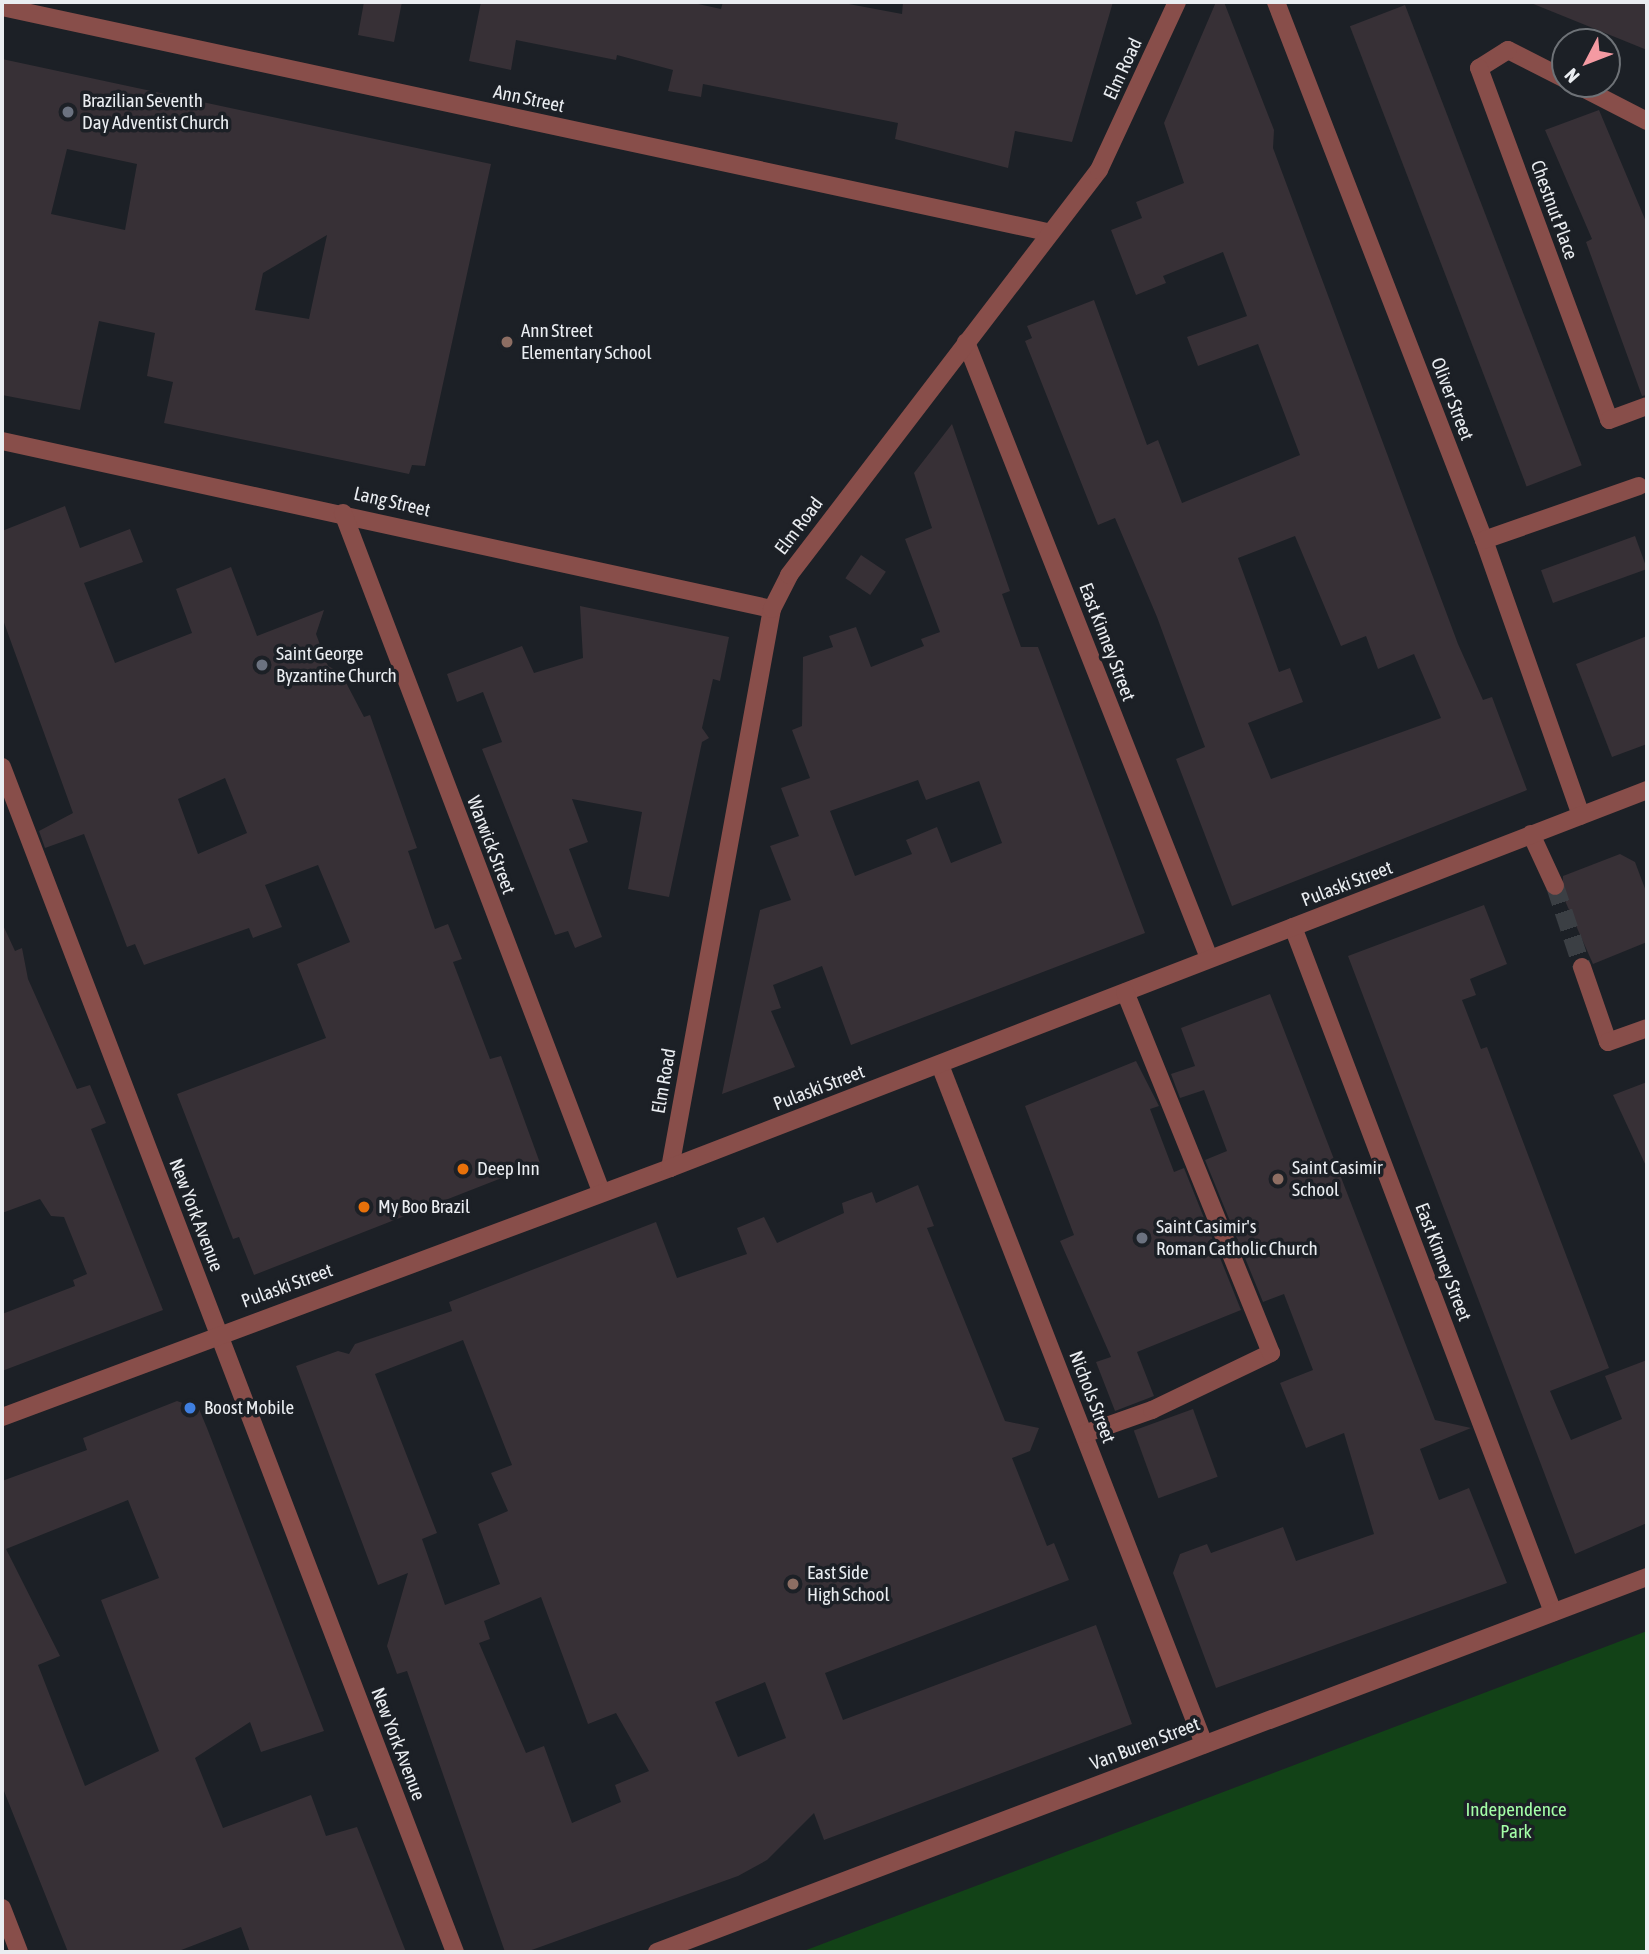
<!DOCTYPE html>
<html>
<head>
<meta charset="utf-8">
<style>
  body { margin:0 }
  #map { position:relative; width:1649px; height:1954px; overflow:hidden; background:#1c2026; font-family:"Asap Condensed",sans-serif }
  div>[style] { position:absolute }
  .green>* { inset:0; background:#124217 }
  .building>* { inset:0; background:#373036; transform-origin:0 0 }
  .minor-tunnel>* { height:18px; margin-top:-9px; transform-origin:0; background:repeating-linear-gradient(90deg,#3b3f44 0 18px,transparent 0 27px) }
  .minor>* { height:18px; margin:-9px; padding:0 9px; transform-origin:9px; border-radius:9px; background:#884e4a }
  .dots>* { width:19px; height:19px; translate:-50% -50%; box-sizing:border-box; border:4px solid #1c2026; border-radius:50% }
  span { translate:-50% -50%; white-space:nowrap; text-align:center; line-height:1.15; -webkit-text-stroke:7px #1c2026; paint-order:stroke }
  .street-label { font-size:19px; color:#eaedf1 }
  .poi-label { font-size:19px; color:#eaedf1 }
  .left { translate:0 -50%; text-align:left }
  .park-label { font-size:19px; color:#a3fda7 }
  .frame { position:absolute; inset:0; border:4px solid #eaedf1; pointer-events:none }
  .north { position:absolute; left:1551px; top:28px; width:70px; height:70px; box-sizing:border-box; background:#1c2026; border:2px solid #6e7277; border-radius:50%; rotate:228deg; font-size:19px; font-weight:700; line-height:28px; text-align:center; color:#eaedf1 }
  .north::after { content:''; display:block; margin:auto; width:24px; height:32px; background:#f49aa2; clip-path:polygon(50% 0,100% 100%,50% 72%,0 100%) }
</style>
</head>
<body>
<div id="map">
  <div class="green">
    <i style="clip-path:polygon(1647px 1631px,1647px 1952px,801px 1952px,1039px 1862px)"></i>
  </div>
  <div class="building">
    <i style="clip-path:polygon(364px 2px,402px 2px,394px 42px,358px 35px)"></i>
    <i style="clip-path:polygon(481px 2px,689px 2px,721px 9px,723px 2px,838px 2px,902px 14px,903px 2px,1113px 2px,1072px 142px,1015px 131px,1008px 168px,895px 139px,898px 123px,703px 84px,701px 97px,668px 91px,673px 70px,617px 55px,616px 60px,516px 40px,511px 70px,469px 61px)"></i>
    <i style="clip-path:polygon(evenodd,1216px 2px,1224px 2px,1274px 130px,1273px 148px,1458px 644px,1483px 700px,1492px 697px,1527px 790px,1232px 906px,1176px 759px,1205px 747px,1157px 617px,1115px 518px,1098px 525px,1025px 341px,1032px 338px,1027px 326px,1094px 300px,1147px 445px,1158px 440px,1182px 503px,1300px 455px,1258px 344px,1198px 366px,1187px 337px,1247px 316px,1223px 252px,1163px 276px,1166px 283px,1136px 295px,1111px 230px,1142px 218px,1136px 202px,1184px 183px,1164px 123px,1216px 2px,1295px 536px,1341px 646px,1366px 636px,1378px 669px,1414px 654px,1441px 718px,1271px 779px,1248px 723px,1303px 702px,1290px 668px,1279px 672px,1238px 558px,1295px 536px)"></i>
    <i style="clip-path:polygon(1647px 2px,1647px 50px,1531px 3px,1531px 2px)"></i>
    <i style="left:1405px;top:5px;width:493px;height:59px;rotate:69deg"></i>
    <i style="clip-path:polygon(evenodd,2px 59px,491px 164px,425px 466px,412px 465px,409px 474px,164px 423px,173px 382px,147px 376px,155px 333px,99px 321px,80px 410px,2px 395px,2px 59px,67px 149px,137px 164px,125px 230px,51px 214px,67px 149px,2px 59px,327px 235px,309px 319px,255px 310px,263px 273px,327px 235px)"></i>
    <i style="clip-path:polygon(1599px 110px,1647px 224px,1647px 395px,1642px 396px,1586px 242px,1592px 239px,1545px 130px)"></i>
    <i style="clip-path:polygon(evenodd,952px 424px,1010px 591px,1002px 594px,1021px 647px,1038px 647px,1145px 933px,851px 1045px,822px 966px,773px 985px,781px 1008px,771px 1011px,795px 1067px,722px 1094px,760px 910px,791px 900px,770px 846px,799px 836px,781px 788px,810px 778px,792px 730px,802px 726px,803px 657px,833px 647px,829px 636px,856px 627px,871px 667px,924px 646px,921px 639px,940px 632px,905px 539px,932px 528px,914px 473px,952px 424px,918px 780px,926px 800px,979px 781px,1002px 843px,951px 863px,937px 827px,906px 840px,912px 854px,855px 876px,830px 811px,918px 780px)"></i>
    <i style="clip-path:polygon(evenodd,65px 506px,80px 548px,130px 529px,143px 562px,84px 583px,115px 663px,192px 633px,176px 589px,231px 567px,257px 636px,324px 610px,316px 634px,328px 666px,341px 673px,364px 717px,370px 715px,417px 848px,408px 851px,435px 929px,448px 924px,462px 959px,453px 962px,490px 1059px,501px 1056px,540px 1163px,254px 1275px,239px 1237px,233px 1239px,177px 1094px,326px 1038px,297px 964px,350px 942px,318px 865px,265px 885px,282px 927px,253px 938px,249px 928px,144px 965px,135px 944px,127px 947px,84px 834px,45px 848px,39px 831px,73px 813px,2px 617px,2px 531px,65px 506px,225px 778px,247px 833px,198px 854px,178px 799px,225px 778px)"></i>
    <i style="left:1635px;top:536px;width:35px;height:100px;rotate:70deg"></i>
    <i style="left:861px;top:555px;width:30px;height:28px;rotate:34deg"></i>
    <i style="clip-path:polygon(580px 606px,729px 637px,720px 681px,713px 679px,702px 728px,709px 738px,702px 742px,669px 897px,628px 889px,642px 812px,572px 799px,588px 842px,569px 849px,602px 937px,575px 948px,568px 931px,555px 935px,482px 749px,502px 742px,483px 692px,457px 702px,447px 674px,522px 646px,534px 673px,583px 658px)"></i>
    <i style="clip-path:polygon(1647px 636px,1647px 744px,1612px 757px,1576px 664px)"></i>
    <i style="clip-path:polygon(1620px 854px,1635px 862px,1647px 894px,1647px 942px,1593px 964px,1562px 894px,1563px 876px)"></i>
    <i style="clip-path:polygon(1484px 905px,1507px 964px,1470px 979px,1476px 995px,1462px 1000px,1481px 1049px,1487px 1047px,1609px 1368px,1550px 1391px,1571px 1440px,1622px 1419px,1605px 1376px,1647px 1360px,1647px 1523px,1575px 1554px,1348px 956px)"></i>
    <i style="clip-path:polygon(2px 923px,15px 951px,22px 948px,28px 979px,77px 1089px,90px 1085px,106px 1123px,91px 1129px,163px 1310px,2px 1371px,2px 1314px,75px 1286px,73px 1280px,87px 1274px,64px 1217px,51px 1216px,40px 1199px,2px 1213px)"></i>
    <i style="clip-path:polygon(1270px 994px,1435px 1420px,1471px 1428px,1420px 1449px,1439px 1500px,1469px 1488px,1507px 1583px,1216px 1688px,1173px 1573px,1180px 1554px,1207px 1544px,1211px 1553px,1283px 1527px,1296px 1561px,1374px 1534px,1344px 1433px,1306px 1448px,1280px 1383px,1313px 1370px,1284px 1294px,1263px 1302px,1205px 1160px,1227px 1151px,1204px 1090px,1180px 1098px,1171px 1074px,1195px 1066px,1181px 1028px)"></i>
    <i style="clip-path:polygon(1136px 1061px,1159px 1106px,1150px 1109px,1174px 1172px,1184px 1168px,1241px 1310px,1137px 1352px,1154px 1396px,1115px 1411px,1096px 1362px,1111px 1357px,1060px 1241px,1074px 1235px,1025px 1106px)"></i>
    <i style="clip-path:polygon(1647px 1082px,1647px 1166px,1646px 1166px,1613px 1095px)"></i>
    <i style="clip-path:polygon(evenodd,918px 1185px,934px 1226px,927px 1228px,1005px 1421px,1039px 1428px,1030px 1451px,1012px 1458px,1047px 1546px,1054px 1543px,1069px 1580px,825px 1673px,843px 1720px,1096px 1625px,1132px 1724px,824px 1840px,814px 1813px,767px 1860px,738px 1876px,526px 1952px,505px 1952px,407px 1671px,397px 1674px,387px 1646px,408px 1573px,378px 1585px,296px 1366px,338px 1351px,349px 1354px,355px 1344px,452px 1311px,449px 1302px,656px 1222px,677px 1278px,747px 1254px,737px 1228px,764px 1217px,777px 1243px,844px 1213px,842px 1203px,872px 1192px,876px 1203px,918px 1185px,463px 1340px,512px 1465px,491px 1473px,508px 1511px,478px 1524px,500px 1584px,445px 1605px,422px 1539px,437px 1533px,375px 1374px,463px 1340px,918px 1185px,541px 1597px,588px 1724px,616px 1713px,649px 1771px,615px 1785px,621px 1802px,572px 1823px,544px 1746px,526px 1753px,479px 1643px,490px 1639px,484px 1621px,541px 1597px,918px 1185px,765px 1682px,786px 1738px,738px 1757px,715px 1702px,765px 1682px)"></i>
    <i style="clip-path:polygon(evenodd,177px 1401px,199px 1409px,207px 1428px,324px 1731px,261px 1752px,250px 1722px,195px 1758px,223px 1828px,311px 1795px,326px 1836px,357px 1827px,406px 1952px,250px 1952px,241px 1927px,176px 1952px,68px 1952px,2px 1786px,2px 1481px,87px 1450px,83px 1438px,177px 1401px,128px 1500px,159px 1578px,101px 1600px,159px 1751px,85px 1786px,38px 1665px,60px 1656px,6px 1549px,128px 1500px)"></i>
    <i style="left:1193px;top:1409px;width:72px;height:63px;rotate:70deg"></i>
  </div>
  <div class="minor-tunnel">
    <i style="left:1555px;top:886px;width:85px;rotate:71.6deg"></i>
  </div>
  <div class="minor">
    <i style="left:1276px;top:2px;width:577px;rotate:68.86deg"></i>
    <i style="left:1484px;top:540px;width:292px;rotate:70.6deg"></i>
    <i style="left:2px;top:7px;width:1069px;rotate:12.15deg"></i>
    <i style="left:1565px;top:79px;width:64px;rotate:-153deg"></i>
    <i style="left:1508px;top:50px;width:34px;rotate:148deg"></i>
    <i style="left:1479px;top:68px;width:375px;rotate:69.7deg"></i>
    <i style="left:1609px;top:420px;width:40px;rotate:-20.2deg"></i>
    <i style="left:1575px;top:84px;width:81px;rotate:27.2deg"></i>
    <i style="left:966px;top:342px;width:662px;rotate:68.47deg"></i>
    <i style="left:2px;top:441px;width:788px;rotate:12.31deg"></i>
    <i style="left:343px;top:513px;width:725px;rotate:69.17deg"></i>
    <i style="left:1484px;top:540px;width:164px;rotate:-19.2deg"></i>
    <i style="left:2px;top:767px;width:1269px;rotate:69.08deg"></i>
    <i style="left:1531px;top:834px;width:57px;rotate:65.2deg"></i>
    <i style="left:1293px;top:927px;width:733px;rotate:69.22deg"></i>
    <i style="left:1582px;top:967px;width:79px;rotate:70.9deg"></i>
    <i style="left:1608px;top:1042px;width:41px;rotate:-19.7deg"></i>
    <i style="left:940px;top:1065px;width:729px;rotate:68.75deg"></i>
    <i style="left:670px;top:1168px;width:568px;rotate:-79.66deg"></i>
    <i style="left:772px;top:609px;width:38px;rotate:-63deg"></i>
    <i style="left:789px;top:575px;width:510px;rotate:-52.57deg"></i>
    <i style="left:1099px;top:170px;width:185px;rotate:-65.1deg"></i>
    <i style="left:2px;top:1417px;width:713px;rotate:-20.44deg"></i>
    <i style="left:670px;top:1168px;width:1048px;rotate:-21.15deg"></i>
    <i style="left:1084px;top:1434px;width:72px;rotate:-19.4deg"></i>
    <i style="left:1152px;top:1410px;width:132px;rotate:-25.6deg"></i>
    <i style="left:1271px;top:1353px;width:389px;rotate:-112deg"></i>
    <i style="left:2px;top:1908px;width:47px;rotate:68.9deg"></i>
    <i style="left:657px;top:1952px;width:1059px;rotate:-20.75deg"></i>
  </div>
  <div class="dots">
    <i style="left:68px;top:112px;background:#6b7280"></i>
    <i style="left:507px;top:342px;background:#8d6e63"></i>
    <i style="left:262px;top:665px;background:#6b7280"></i>
    <i style="left:463px;top:1169px;background:#e8710a"></i>
    <i style="left:1278px;top:1179px;background:#8d6e63"></i>
    <i style="left:364px;top:1207px;background:#e8710a"></i>
    <i style="left:1142px;top:1238px;background:#6b7280"></i>
    <i style="left:190px;top:1408px;background:#3f7fe0"></i>
    <i style="left:793px;top:1584px;background:#8d6e63"></i>
  </div>
  <div class="street-label">
    <span style="left:1123px;top:69px;rotate:-65deg">Elm Road</span>
    <span style="left:529px;top:99px;rotate:12deg">Ann Street</span>
    <span style="left:1554px;top:210px;rotate:70deg">Chestnut Place</span>
    <span style="left:1452px;top:399px;rotate:69deg">Oliver Street</span>
    <span style="left:392px;top:502px;rotate:13deg">Lang Street</span>
    <span style="left:799px;top:526px;rotate:-53deg">Elm Road</span>
    <span style="left:1107px;top:642px;rotate:69deg">East Kinney Street</span>
    <span style="left:491px;top:845px;rotate:69deg">Warwick Street</span>
    <span style="left:1347px;top:884px;rotate:-21deg">Pulaski Street</span>
    <span style="left:664px;top:1081px;rotate:-80deg">Elm Road</span>
    <span style="left:819px;top:1088px;rotate:-21deg">Pulaski Street</span>
    <span style="left:196px;top:1215px;rotate:69deg">New York Avenue</span>
    <span style="left:1443px;top:1262px;rotate:69deg">East Kinney Street</span>
    <span style="left:287px;top:1286px;rotate:-20deg">Pulaski Street</span>
    <span style="left:1092px;top:1397px;rotate:69deg">Nichols Street</span>
    <span style="left:398px;top:1744px;rotate:69deg">New York Avenue</span>
    <span style="left:1145px;top:1744px;rotate:-21deg">Van Buren Street</span>
  </div>
  <div class="poi-label">
    <span class="left" style="left:82px;top:112px">Brazilian Seventh<br>Day Adventist Church</span>
    <span class="left" style="left:521px;top:342px">Ann Street<br>Elementary School</span>
    <span class="left" style="left:276px;top:665px">Saint George<br>Byzantine Church</span>
    <span class="left" style="left:1292px;top:1179px">Saint Casimir<br>School</span>
    <span class="left" style="left:477px;top:1169px">Deep Inn</span>
    <span class="left" style="left:378px;top:1207px">My Boo Brazil</span>
    <span class="left" style="left:1156px;top:1238px">Saint Casimir's<br>Roman Catholic Church</span>
    <span class="left" style="left:204px;top:1408px">Boost Mobile</span>
    <span class="left" style="left:807px;top:1584px">East Side<br>High School</span>
  </div>
  <div class="park-label">
    <span style="left:1516px;top:1821px">Independence<br>Park</span>
  </div>
  <div class="frame"></div>
  <div class="north">N</div>
</div>
</body>
</html>
